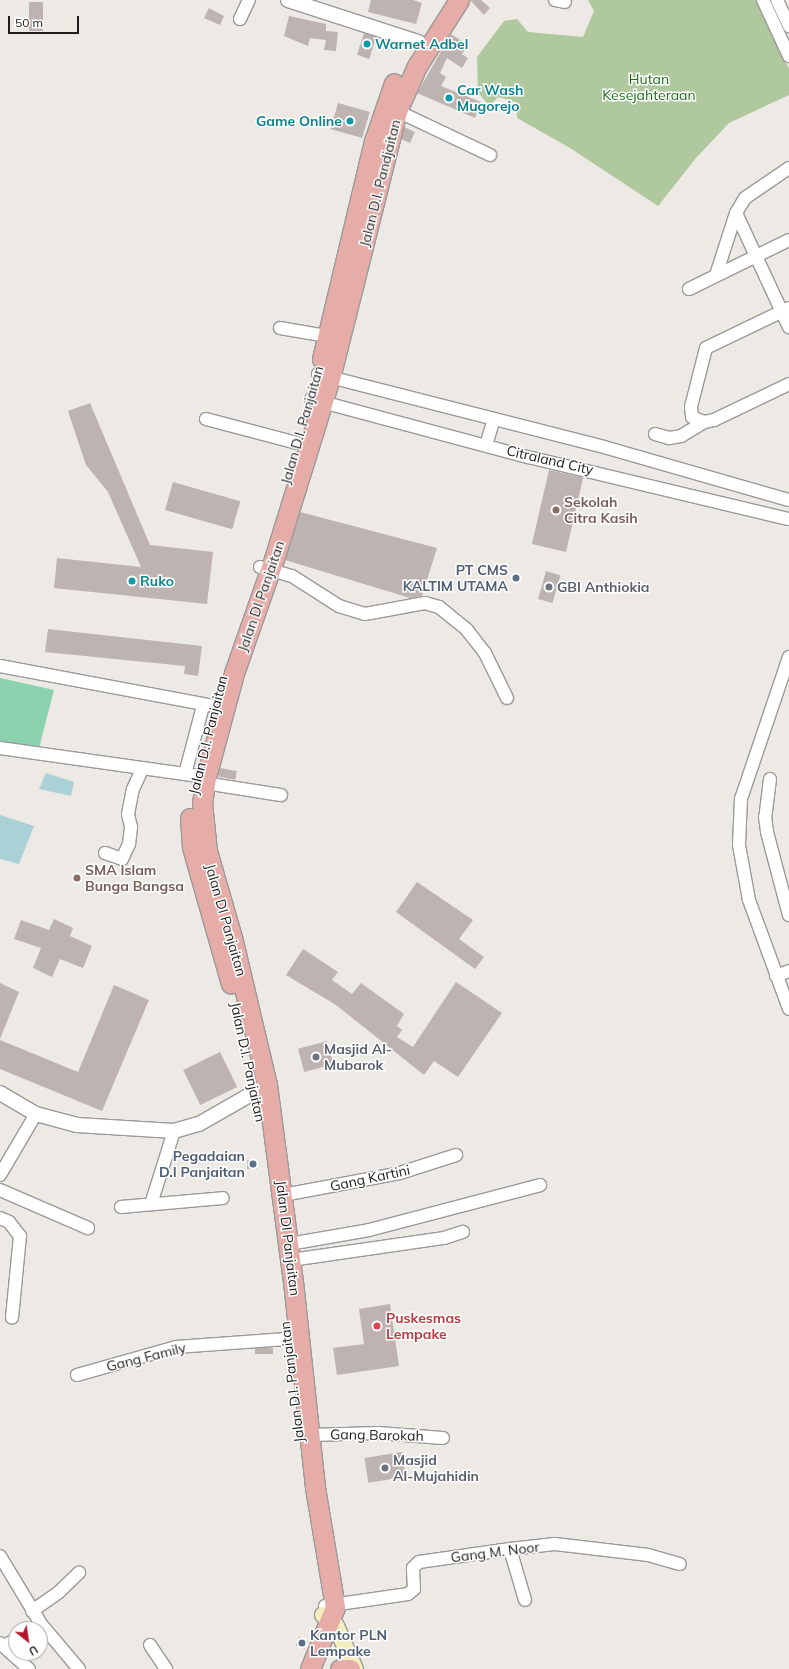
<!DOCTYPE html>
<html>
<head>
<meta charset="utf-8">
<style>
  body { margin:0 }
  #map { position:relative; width:789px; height:1669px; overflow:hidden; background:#ede9e4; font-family:Mulish,sans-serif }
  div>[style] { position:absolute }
  .forest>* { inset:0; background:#afc89d }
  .pitch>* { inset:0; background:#8ad3ae }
  .water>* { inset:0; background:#a9d1d6 }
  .building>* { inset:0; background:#bdb4b1; transform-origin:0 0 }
  .roads { filter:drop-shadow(1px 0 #9a9a9a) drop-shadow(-1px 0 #9a9a9a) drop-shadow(0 1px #9a9a9a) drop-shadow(0 -1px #9a9a9a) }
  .minor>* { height:12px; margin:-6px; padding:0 6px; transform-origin:6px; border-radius:6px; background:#fff }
  .tertiary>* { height:14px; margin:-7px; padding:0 7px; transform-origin:7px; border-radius:7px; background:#fff }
  .secondary>* { height:16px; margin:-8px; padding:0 8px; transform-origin:8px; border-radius:8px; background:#f2eebd }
  .trunk>* { height:19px; margin:-9.5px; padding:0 9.5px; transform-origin:9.5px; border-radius:9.5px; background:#e6ada8 }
  .dots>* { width:11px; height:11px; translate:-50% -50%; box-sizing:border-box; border:2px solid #fff; border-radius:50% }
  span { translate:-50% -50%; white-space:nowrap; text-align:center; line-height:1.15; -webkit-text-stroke:3px #fff; paint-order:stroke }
  .culture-label { font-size:14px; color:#0d838f; font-weight:700 }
  .left { translate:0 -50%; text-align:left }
  .right { translate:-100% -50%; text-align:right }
  .park-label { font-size:14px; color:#1b6e17 }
  .street-label { font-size:14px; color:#1d1d1d }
  .education-label { font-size:14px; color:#785e54; font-weight:700 }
  .service-label { font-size:14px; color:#4e5e75; font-weight:700 }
  .worship-label { font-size:14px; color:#5b616d; font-weight:700 }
  .health-label { font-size:14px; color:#be3a42; font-weight:700 }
  .north { position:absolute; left:8px; top:1621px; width:40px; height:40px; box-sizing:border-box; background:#fff; border:1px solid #a5a5a5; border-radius:50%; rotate:150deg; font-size:11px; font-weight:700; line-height:16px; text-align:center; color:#1d1d1d }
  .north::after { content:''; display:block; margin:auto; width:14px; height:18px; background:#b3162a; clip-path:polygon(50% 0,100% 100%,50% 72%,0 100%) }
  .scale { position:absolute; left:8px; top:16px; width:71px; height:18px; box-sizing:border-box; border:2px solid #1d1d1d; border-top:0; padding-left:5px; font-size:12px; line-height:14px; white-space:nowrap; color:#1d1d1d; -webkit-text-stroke:3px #fff; paint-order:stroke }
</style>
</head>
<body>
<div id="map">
  <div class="forest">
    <i style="clip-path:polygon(588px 0,756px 0,789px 69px,789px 95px,729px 123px,696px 158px,658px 206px,570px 148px,517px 118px,516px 102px,498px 97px,489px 106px,478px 92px,477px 57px,504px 21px,517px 19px,528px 32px,583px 37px,594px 11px)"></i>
  </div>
  <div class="pitch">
    <i style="clip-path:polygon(0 678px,54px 690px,39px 748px,0 743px)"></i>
  </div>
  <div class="water">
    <i style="clip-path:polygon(46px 773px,74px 782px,71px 796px,39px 789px)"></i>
    <i style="clip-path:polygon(0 815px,34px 826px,19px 864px,0 859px)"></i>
  </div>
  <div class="building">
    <i style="clip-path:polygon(371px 0,413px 0,422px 3px,416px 24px,368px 12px)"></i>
    <i style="clip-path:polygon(470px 0,481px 0,490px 8px,484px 15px)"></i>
    <i style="left:29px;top:2px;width:14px;height:29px"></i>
    <i style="clip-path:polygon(209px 8px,224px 16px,220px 25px,204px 18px)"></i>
    <i style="clip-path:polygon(289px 16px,326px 24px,326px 31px,338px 32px,336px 51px,324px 50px,326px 40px,310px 38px,308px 46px,284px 36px)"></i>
    <i style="left:364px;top:33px;width:13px;height:23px;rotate:18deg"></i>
    <i style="clip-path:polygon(451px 34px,468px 45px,462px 54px,468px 58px,462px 68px,447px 58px,440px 73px,446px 77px,441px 86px,481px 102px,475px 118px,417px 93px)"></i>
    <i style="left:338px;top:103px;width:33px;height:27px;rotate:16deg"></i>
    <i style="clip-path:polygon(404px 127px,415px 132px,410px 143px,401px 139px)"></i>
    <i style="clip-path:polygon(90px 403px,150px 545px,213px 552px,207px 604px,54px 588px,57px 558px,141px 567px,108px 492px,86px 465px,68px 411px)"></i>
    <i style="left:549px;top:470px;width:35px;height:76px;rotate:13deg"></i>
    <i style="left:173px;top:482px;width:70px;height:29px;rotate:16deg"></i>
    <i style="clip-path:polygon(300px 512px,437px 548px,422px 596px,410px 598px,285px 560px)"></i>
    <i style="left:546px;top:571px;width:15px;height:29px;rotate:16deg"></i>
    <i style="clip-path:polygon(48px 629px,202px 646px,198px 676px,184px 674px,185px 666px,45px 652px)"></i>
    <i style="left:220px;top:768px;width:17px;height:9px;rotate:10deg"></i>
    <i style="clip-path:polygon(417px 882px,473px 920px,459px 939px,484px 957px,475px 969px,396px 912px)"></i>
    <i style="clip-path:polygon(54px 919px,73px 928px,70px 936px,92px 946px,83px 968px,60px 959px,52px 977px,33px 968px,41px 948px,14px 939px,21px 920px,49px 930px)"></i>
    <i style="clip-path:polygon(303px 949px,338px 972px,332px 980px,352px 994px,361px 983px,404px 1014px,397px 1026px,402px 1030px,397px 1037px,413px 1047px,456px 982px,502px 1013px,458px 1077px,434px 1061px,424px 1075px,336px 1005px,286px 975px)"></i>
    <i style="clip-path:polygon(0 983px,19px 992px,0 1039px)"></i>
    <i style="clip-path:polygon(114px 985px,149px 1000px,102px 1111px,0 1069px,0 1040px,78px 1072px)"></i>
    <i style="left:327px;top:1041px;width:24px;height:30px;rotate:75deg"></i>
    <i style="left:220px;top:1052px;width:39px;height:41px;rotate:64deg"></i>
    <i style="left:247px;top:1160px;width:10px;height:9px"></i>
    <i style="clip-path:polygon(390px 1304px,399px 1366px,337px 1375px,333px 1348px,364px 1344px,359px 1309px)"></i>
    <i style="left:273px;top:1348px;width:6px;height:18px;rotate:90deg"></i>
    <i style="left:402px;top:1452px;width:25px;height:38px;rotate:81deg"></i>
    <i style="left:299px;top:1637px;width:10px;height:9px;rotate:24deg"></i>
  </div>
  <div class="roads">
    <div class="minor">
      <i style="left:555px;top:0;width:10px;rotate:11deg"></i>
      <i style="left:763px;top:0;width:62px;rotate:65.1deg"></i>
      <i style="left:777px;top:0;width:29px;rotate:65deg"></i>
      <i style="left:240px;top:19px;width:21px;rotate:-65deg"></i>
      <i style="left:397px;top:111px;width:103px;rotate:25.3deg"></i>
      <i style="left:736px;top:213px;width:126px;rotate:65.1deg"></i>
      <i style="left:716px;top:275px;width:65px;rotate:-72.1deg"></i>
      <i style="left:736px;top:213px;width:17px;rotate:-59deg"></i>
      <i style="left:745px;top:198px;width:53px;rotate:-34.3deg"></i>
      <i style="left:689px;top:289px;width:111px;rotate:-26.1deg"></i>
      <i style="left:789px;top:308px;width:92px;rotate:154.3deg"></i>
      <i style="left:706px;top:348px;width:61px;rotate:104.3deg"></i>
      <i style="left:691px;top:407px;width:10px;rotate:84deg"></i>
      <i style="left:692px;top:417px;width:13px;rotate:23deg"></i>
      <i style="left:704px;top:422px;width:10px;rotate:-11deg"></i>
      <i style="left:714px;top:420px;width:83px;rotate:-25.6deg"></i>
      <i style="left:280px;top:328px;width:48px;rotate:9.7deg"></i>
      <i style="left:318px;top:374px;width:295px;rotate:14.3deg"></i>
      <i style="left:604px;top:447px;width:192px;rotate:16deg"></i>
      <i style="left:311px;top:399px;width:225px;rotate:15deg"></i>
      <i style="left:528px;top:457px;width:268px;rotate:13.4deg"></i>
      <i style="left:206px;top:419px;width:94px;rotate:14.8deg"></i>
      <i style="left:655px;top:434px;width:15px;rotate:16deg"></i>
      <i style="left:669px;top:438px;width:12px;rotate:-9deg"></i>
      <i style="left:681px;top:436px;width:27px;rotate:-31deg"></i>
      <i style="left:486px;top:445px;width:27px;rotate:-73deg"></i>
      <i style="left:260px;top:567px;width:33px;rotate:16deg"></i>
      <i style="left:292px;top:576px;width:56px;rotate:32.6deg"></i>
      <i style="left:339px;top:606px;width:27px;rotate:17deg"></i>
      <i style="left:365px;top:614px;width:61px;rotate:-10.4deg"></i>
      <i style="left:425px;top:603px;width:15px;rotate:16deg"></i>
      <i style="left:439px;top:607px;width:36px;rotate:39deg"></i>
      <i style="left:467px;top:630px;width:29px;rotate:52deg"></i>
      <i style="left:485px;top:653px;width:50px;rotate:63.9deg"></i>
      <i style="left:789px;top:657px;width:150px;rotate:108.7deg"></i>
      <i style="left:741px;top:799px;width:46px;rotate:92.5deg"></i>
      <i style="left:739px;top:845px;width:56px;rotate:79.7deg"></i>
      <i style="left:749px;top:900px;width:116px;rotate:69.8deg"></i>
      <i style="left:0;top:666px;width:217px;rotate:10.6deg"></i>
      <i style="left:0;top:748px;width:208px;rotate:8deg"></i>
      <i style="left:185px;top:774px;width:70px;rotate:-75.2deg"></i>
      <i style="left:770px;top:779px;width:38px;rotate:97deg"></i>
      <i style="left:765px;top:817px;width:15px;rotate:82deg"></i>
      <i style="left:767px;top:832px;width:86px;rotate:75.2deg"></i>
      <i style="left:205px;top:783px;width:77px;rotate:9deg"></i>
      <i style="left:105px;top:853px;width:18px;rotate:19deg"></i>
      <i style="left:122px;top:859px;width:17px;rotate:-65deg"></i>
      <i style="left:129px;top:844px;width:17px;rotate:-83deg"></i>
      <i style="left:131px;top:827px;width:13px;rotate:-103deg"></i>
      <i style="left:128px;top:814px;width:25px;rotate:-79deg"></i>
      <i style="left:133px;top:789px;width:23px;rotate:-65deg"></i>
      <i style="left:776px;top:976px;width:14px;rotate:-21deg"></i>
      <i style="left:0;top:1175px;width:71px;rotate:-59.5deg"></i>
      <i style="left:0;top:1190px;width:96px;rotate:23.4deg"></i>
      <i style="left:283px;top:1195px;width:119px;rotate:-10.6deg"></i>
      <i style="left:400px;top:1173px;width:59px;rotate:-17.8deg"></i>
      <i style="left:151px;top:1204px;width:77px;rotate:-72.5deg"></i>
      <i style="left:121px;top:1207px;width:102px;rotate:-5deg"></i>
      <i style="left:0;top:1218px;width:10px;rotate:24deg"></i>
      <i style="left:9px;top:1222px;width:18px;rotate:52deg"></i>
      <i style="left:20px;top:1236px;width:82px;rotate:95.6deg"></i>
      <i style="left:289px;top:1244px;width:81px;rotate:-9.9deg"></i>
      <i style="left:369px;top:1230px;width:177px;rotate:-14.7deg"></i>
      <i style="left:291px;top:1260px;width:155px;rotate:-8.2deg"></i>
      <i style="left:444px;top:1238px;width:20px;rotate:-18deg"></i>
      <i style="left:77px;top:1375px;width:103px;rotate:-15.8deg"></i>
      <i style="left:176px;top:1347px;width:111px;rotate:-4.1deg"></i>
      <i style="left:311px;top:1435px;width:67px;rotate:-1.7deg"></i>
      <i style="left:378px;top:1433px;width:65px;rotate:4.4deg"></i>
      <i style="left:510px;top:1549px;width:53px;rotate:73.6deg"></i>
      <i style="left:0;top:1556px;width:79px;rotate:58.9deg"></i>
      <i style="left:41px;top:1624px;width:59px;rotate:49.8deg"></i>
      <i style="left:325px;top:1606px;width:84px;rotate:-8.2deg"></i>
      <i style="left:408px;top:1594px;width:8px;rotate:-40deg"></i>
      <i style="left:414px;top:1589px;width:21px;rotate:-93deg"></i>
      <i style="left:413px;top:1568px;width:8px;rotate:-45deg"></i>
      <i style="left:419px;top:1562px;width:92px;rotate:-8.1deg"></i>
      <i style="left:510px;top:1549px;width:45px;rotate:-6.3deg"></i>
      <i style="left:555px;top:1544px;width:94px;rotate:6.7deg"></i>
      <i style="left:648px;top:1555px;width:33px;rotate:16deg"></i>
      <i style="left:32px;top:1611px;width:33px;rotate:-35deg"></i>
      <i style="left:59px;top:1592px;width:28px;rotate:-44deg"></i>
      <i style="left:0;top:1643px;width:39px;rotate:42deg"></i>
      <i style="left:6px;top:1645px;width:12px;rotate:-31deg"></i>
      <i style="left:150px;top:1645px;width:29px;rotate:56deg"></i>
    </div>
    <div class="tertiary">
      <i style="left:288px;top:0;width:137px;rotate:17.9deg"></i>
      <i style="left:0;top:1093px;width:42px;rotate:30.3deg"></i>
      <i style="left:36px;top:1114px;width:42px;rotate:15deg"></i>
      <i style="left:77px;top:1125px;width:97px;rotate:3.5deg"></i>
      <i style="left:174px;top:1131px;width:26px;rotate:-16deg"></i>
      <i style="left:199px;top:1124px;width:78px;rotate:-29.8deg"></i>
    </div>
    <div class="secondary">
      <i style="left:323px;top:1615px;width:10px;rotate:29deg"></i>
      <i style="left:332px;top:1620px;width:7px;rotate:56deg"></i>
      <i style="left:336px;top:1626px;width:47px;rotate:66.2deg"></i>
    </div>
    <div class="trunk">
      <i style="left:322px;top:359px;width:224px;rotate:-76.6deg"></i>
      <i style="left:374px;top:141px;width:61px;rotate:-71deg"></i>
      <i style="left:190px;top:818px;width:29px;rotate:86deg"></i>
      <i style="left:192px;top:847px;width:142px;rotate:74.1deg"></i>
      <i style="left:310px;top:1669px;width:67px;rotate:-68deg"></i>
      <i style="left:335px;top:1607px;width:122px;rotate:-99.5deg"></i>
      <i style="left:315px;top:1487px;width:206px;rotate:-96.1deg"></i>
      <i style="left:293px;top:1282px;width:199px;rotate:-97.5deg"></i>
      <i style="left:267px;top:1085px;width:148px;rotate:-103.3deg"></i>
      <i style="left:233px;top:941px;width:94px;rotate:-106.1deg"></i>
      <i style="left:207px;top:851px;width:48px;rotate:-95.9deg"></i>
      <i style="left:202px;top:803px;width:26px;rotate:-81deg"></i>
      <i style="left:206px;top:777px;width:108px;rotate:-74.9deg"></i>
      <i style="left:234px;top:673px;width:121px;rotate:-70.7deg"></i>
      <i style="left:274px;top:559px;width:189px;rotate:-72.8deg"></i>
      <i style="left:330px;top:378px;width:275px;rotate:-75.9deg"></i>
      <i style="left:397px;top:111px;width:49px;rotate:-66deg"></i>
      <i style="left:417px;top:66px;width:78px;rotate:-57.5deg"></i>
      <i style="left:340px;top:1669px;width:10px"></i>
    </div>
  </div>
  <div class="dots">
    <i style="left:367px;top:44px;background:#0f9aa8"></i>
    <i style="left:449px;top:98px;background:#0f9aa8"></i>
    <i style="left:350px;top:121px;background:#0f9aa8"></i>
    <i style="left:556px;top:510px;background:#8d6e63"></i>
    <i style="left:516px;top:578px;background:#5c6f8a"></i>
    <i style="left:132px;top:581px;background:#0f9aa8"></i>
    <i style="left:549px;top:587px;background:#6b7280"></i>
    <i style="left:77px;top:878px;background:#8d6e63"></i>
    <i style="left:316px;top:1057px;background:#6b7280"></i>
    <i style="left:253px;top:1164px;background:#5c6f8a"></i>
    <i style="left:377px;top:1326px;background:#e0444e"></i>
    <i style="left:385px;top:1468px;background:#6b7280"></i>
    <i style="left:302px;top:1643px;background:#5c6f8a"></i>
  </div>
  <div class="culture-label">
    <span class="left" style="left:375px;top:44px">Warnet Adbel</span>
    <span class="left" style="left:457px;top:98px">Car Wash<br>Mugorejo</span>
    <span class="right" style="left:342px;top:121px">Game Online</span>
    <span class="left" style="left:140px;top:581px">Ruko</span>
  </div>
  <div class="park-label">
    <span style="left:649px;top:87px">Hutan<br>Kesejahteraan</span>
  </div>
  <div class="street-label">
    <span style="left:380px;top:183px;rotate:-76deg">Jalan D.I. Pandjaitan</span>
    <span style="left:302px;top:425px;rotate:-74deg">Jalan D.I. Panjaitan</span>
    <span style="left:550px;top:460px;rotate:13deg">Citraland City</span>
    <span style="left:261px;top:596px;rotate:-71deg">Jalan DI Panjaitan</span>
    <span style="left:208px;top:735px;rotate:-76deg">Jalan D.I. Panjaitan</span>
    <span style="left:226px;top:920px;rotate:74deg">Jalan DI Panjaitan</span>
    <span style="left:248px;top:1062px;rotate:78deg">Jalan D.I. Panjaitan</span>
    <span style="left:370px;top:1178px;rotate:-12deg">Gang Kartini</span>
    <span style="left:288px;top:1238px;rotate:83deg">Jalan DI Panjaitan</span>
    <span style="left:146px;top:1357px;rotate:-14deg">Gang Family</span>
    <span style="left:292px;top:1382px;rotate:-97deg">Jalan D.I. Panjaitan</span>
    <span style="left:377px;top:1435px;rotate:1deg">Gang Barokah</span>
    <span style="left:495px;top:1552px;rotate:-7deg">Gang M. Noor</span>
  </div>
  <div class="education-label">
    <span class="left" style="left:564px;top:510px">Sekolah<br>Citra Kasih</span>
    <span class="left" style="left:85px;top:878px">SMA Islam<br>Bunga Bangsa</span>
  </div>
  <div class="service-label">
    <span class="right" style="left:508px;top:578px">PT CMS<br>KALTIM UTAMA</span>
    <span class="right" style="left:245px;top:1164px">Pegadaian<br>D.I Panjaitan</span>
    <span class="left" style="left:310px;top:1643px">Kantor PLN<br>Lempake</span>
  </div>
  <div class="worship-label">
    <span class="left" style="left:557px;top:587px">GBI Anthiokia</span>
    <span class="left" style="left:324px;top:1057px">Masjid Al-<br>Mubarok</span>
    <span class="left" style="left:393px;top:1468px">Masjid<br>Al-Mujahidin</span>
  </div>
  <div class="health-label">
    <span class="left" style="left:386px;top:1326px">Puskesmas<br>Lempake</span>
  </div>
  <div class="north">U</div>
  <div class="scale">50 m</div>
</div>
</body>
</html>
